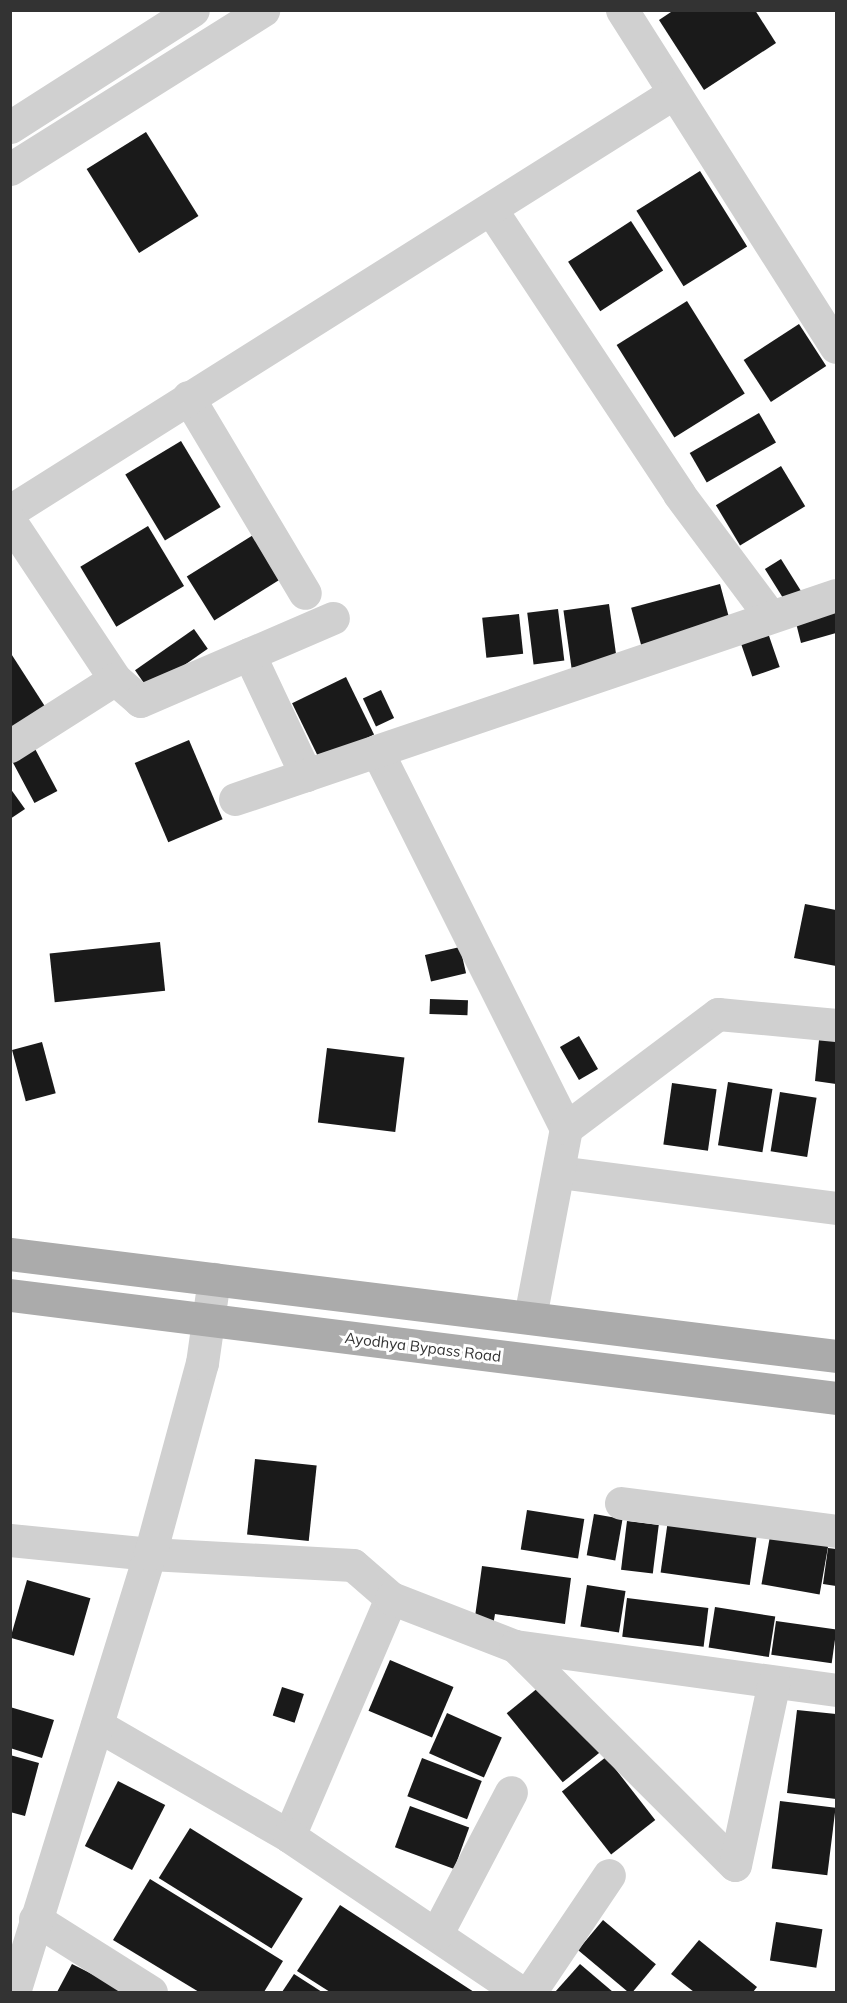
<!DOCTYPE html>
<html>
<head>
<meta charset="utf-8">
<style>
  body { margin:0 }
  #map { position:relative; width:847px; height:2003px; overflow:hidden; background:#fff; font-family:Mulish,sans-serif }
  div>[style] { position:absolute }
  .building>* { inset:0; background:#1a1a1a; transform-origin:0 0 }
  .minor>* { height:33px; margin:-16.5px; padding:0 16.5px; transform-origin:16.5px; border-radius:16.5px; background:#d0d0d0 }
  .major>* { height:33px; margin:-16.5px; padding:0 16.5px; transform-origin:16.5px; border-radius:16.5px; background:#ababab }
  span { translate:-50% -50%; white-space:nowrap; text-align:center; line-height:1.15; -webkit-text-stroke:6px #fff; paint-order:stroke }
  .street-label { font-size:15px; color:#333 }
  .frame { position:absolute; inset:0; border:12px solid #333; pointer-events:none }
</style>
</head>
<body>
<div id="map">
  <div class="building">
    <i style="clip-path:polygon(674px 10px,755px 10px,776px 43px,704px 90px,659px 20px)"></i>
    <i style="left:146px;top:132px;width:99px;height:70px;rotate:58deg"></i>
    <i style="left:700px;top:171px;width:89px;height:75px;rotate:58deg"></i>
    <i style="left:631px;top:221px;width:59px;height:75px;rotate:57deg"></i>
    <i style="left:687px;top:301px;width:109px;height:83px;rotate:58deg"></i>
    <i style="left:799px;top:324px;width:50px;height:66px;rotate:57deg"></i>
    <i style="left:759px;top:413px;width:34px;height:80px;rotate:60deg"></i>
    <i style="left:181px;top:441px;width:77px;height:65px;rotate:59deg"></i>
    <i style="left:781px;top:466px;width:47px;height:76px;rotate:59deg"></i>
    <i style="left:148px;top:526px;width:70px;height:79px;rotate:59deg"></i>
    <i style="left:258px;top:532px;width:52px;height:84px;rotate:58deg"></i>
    <i style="left:781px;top:559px;width:38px;height:19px;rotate:58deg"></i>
    <i style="left:720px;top:584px;width:43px;height:92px;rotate:75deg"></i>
    <i style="clip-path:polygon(836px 603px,836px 633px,801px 643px,794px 615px)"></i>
    <i style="left:609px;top:604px;width:58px;height:46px;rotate:82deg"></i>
    <i style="left:558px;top:609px;width:52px;height:31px;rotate:83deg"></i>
    <i style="left:519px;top:614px;width:40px;height:37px;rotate:84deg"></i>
    <i style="left:194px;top:629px;width:24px;height:72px;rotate:55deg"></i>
    <i style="left:768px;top:633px;width:36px;height:29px;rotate:71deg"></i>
    <i style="clip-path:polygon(10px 652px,46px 708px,10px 731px)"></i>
    <i style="left:346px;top:677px;width:64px;height:60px;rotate:64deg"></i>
    <i style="left:381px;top:690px;width:31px;height:20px;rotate:65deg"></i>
    <i style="left:189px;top:740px;width:86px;height:59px;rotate:67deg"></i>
    <i style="left:33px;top:745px;width:52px;height:26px;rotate:62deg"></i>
    <i style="clip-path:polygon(10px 788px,25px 809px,10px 819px)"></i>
    <i style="clip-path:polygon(805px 904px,836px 910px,836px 966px,794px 958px)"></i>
    <i style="left:160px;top:942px;width:49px;height:111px;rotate:84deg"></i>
    <i style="left:460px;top:947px;width:27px;height:36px;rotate:77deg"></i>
    <i style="left:430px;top:999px;width:38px;height:15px;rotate:2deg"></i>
    <i style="clip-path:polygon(820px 1030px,836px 1031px,836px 1084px,815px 1081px)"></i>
    <i style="left:579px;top:1036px;width:38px;height:22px;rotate:60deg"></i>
    <i style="left:42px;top:1042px;width:53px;height:31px;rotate:75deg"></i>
    <i style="left:327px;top:1048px;width:78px;height:75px;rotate:7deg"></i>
    <i style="left:728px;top:1082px;width:45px;height:64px;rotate:9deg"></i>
    <i style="left:672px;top:1083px;width:45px;height:62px;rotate:8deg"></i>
    <i style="left:780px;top:1092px;width:37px;height:60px;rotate:9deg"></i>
    <i style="left:255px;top:1459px;width:62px;height:76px;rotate:6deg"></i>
    <i style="left:527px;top:1510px;width:58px;height:40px;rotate:9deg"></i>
    <i style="left:594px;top:1514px;width:29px;height:42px;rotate:10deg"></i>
    <i style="left:668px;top:1520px;width:90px;height:53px;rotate:8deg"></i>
    <i style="left:627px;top:1521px;width:32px;height:49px;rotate:7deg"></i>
    <i style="left:770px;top:1536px;width:59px;height:49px;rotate:10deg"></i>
    <i style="clip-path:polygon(828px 1548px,836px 1549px,836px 1586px,823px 1584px)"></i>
    <i style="clip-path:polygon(482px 1566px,571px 1578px,565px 1624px,495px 1614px,493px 1626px,474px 1624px)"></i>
    <i style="left:27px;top:1580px;width:66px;height:60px;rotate:16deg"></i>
    <i style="left:587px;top:1585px;width:39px;height:42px;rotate:9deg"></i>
    <i style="left:627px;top:1598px;width:82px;height:39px;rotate:7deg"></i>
    <i style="left:715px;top:1607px;width:61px;height:41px;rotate:9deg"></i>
    <i style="left:776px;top:1621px;width:61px;height:34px;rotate:8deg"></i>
    <i style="left:390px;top:1660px;width:69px;height:55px;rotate:23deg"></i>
    <i style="left:544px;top:1683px;width:89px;height:48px;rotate:51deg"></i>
    <i style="left:282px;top:1687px;width:23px;height:30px;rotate:18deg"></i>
    <i style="clip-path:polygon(10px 1707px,54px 1720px,42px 1758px,10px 1748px)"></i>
    <i style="clip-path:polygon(797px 1710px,836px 1714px,836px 1799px,787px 1793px)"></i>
    <i style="left:447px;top:1713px;width:60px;height:44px;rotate:24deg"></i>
    <i style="clip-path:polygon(10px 1755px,39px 1763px,25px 1816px,10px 1812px)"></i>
    <i style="left:606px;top:1757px;width:80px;height:56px;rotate:52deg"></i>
    <i style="left:422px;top:1758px;width:64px;height:41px;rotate:21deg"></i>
    <i style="left:118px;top:1781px;width:53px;height:73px;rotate:27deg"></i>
    <i style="left:780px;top:1801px;width:56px;height:68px;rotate:7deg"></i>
    <i style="left:410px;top:1806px;width:63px;height:44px;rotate:20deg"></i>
    <i style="left:190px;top:1828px;width:133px;height:59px;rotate:32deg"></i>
    <i style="clip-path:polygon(150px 1879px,283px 1961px,264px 1992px,199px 1992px,113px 1940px)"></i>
    <i style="clip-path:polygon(340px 1905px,474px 1992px,330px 1992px,297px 1971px)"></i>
    <i style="left:603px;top:1920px;width:69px;height:39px;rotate:40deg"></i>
    <i style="left:776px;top:1922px;width:47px;height:39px;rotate:9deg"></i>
    <i style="clip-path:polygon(699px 1940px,757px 1987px,753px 1992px,694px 1992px,671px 1974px)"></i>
    <i style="clip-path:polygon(72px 1964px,124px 1990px,122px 1992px,57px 1992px)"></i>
    <i style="clip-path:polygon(580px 1964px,613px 1992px,555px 1992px)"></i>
    <i style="clip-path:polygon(294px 1974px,322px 1992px,282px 1992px)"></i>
  </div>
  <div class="minor">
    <i style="left:622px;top:10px;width:399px;rotate:57.6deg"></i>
    <i style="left:10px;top:127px;width:217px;rotate:-32.6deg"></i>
    <i style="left:10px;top:169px;width:299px;rotate:-32.1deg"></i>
    <i style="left:492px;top:211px;width:339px;rotate:56.5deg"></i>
    <i style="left:679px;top:494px;width:152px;rotate:53.3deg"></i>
    <i style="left:188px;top:397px;width:228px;rotate:59.2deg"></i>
    <i style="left:10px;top:511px;width:782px;rotate:-32.21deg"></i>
    <i style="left:10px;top:521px;width:190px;rotate:56.4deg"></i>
    <i style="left:115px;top:679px;width:125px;rotate:147.5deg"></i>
    <i style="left:249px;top:654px;width:134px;rotate:64.8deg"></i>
    <i style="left:115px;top:679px;width:33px;rotate:41deg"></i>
    <i style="left:140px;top:701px;width:210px;rotate:-23.3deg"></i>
    <i style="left:377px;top:751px;width:422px;rotate:63.4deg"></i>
    <i style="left:235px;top:799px;width:635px;rotate:-18.75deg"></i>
    <i style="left:559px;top:1172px;width:279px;rotate:7.4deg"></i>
    <i style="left:530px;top:1317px;width:192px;rotate:-79.2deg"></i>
    <i style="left:566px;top:1128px;width:190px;rotate:-36.9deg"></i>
    <i style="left:718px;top:1014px;width:119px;rotate:5.3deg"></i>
    <i style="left:621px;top:1503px;width:217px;rotate:7.4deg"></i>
    <i style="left:10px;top:1540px;width:141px;rotate:5.7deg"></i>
    <i style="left:150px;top:1554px;width:203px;rotate:3.1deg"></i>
    <i style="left:353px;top:1565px;width:50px;rotate:41deg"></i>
    <i style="left:391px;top:1598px;width:259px;rotate:113.2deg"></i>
    <i style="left:391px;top:1598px;width:133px;rotate:21.2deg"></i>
    <i style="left:515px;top:1646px;width:324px;rotate:7.8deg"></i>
    <i style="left:515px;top:1646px;width:310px;rotate:44.9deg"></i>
    <i style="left:735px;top:1865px;width:187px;rotate:-78deg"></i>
    <i style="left:97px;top:1725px;width:222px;rotate:30deg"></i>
    <i style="left:289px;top:1836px;width:279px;rotate:34deg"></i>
    <i style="left:35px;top:1919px;width:137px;rotate:32.2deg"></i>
    <i style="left:437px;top:1933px;width:159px;rotate:-62.3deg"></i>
    <i style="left:14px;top:1992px;width:459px;rotate:-72.8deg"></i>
    <i style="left:150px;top:1554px;width:198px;rotate:-74.8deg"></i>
    <i style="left:202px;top:1363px;width:85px;rotate:-81.9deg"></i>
    <i style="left:530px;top:1992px;width:141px;rotate:-56deg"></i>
  </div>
  <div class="major">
    <i style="left:10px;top:1254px;width:832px;rotate:7.04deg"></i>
    <i style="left:10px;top:1295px;width:832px;rotate:7.11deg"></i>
  </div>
  <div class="street-label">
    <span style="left:423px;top:1347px;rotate:7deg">Ayodhya Bypass Road</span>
  </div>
  <div class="frame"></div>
</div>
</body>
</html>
